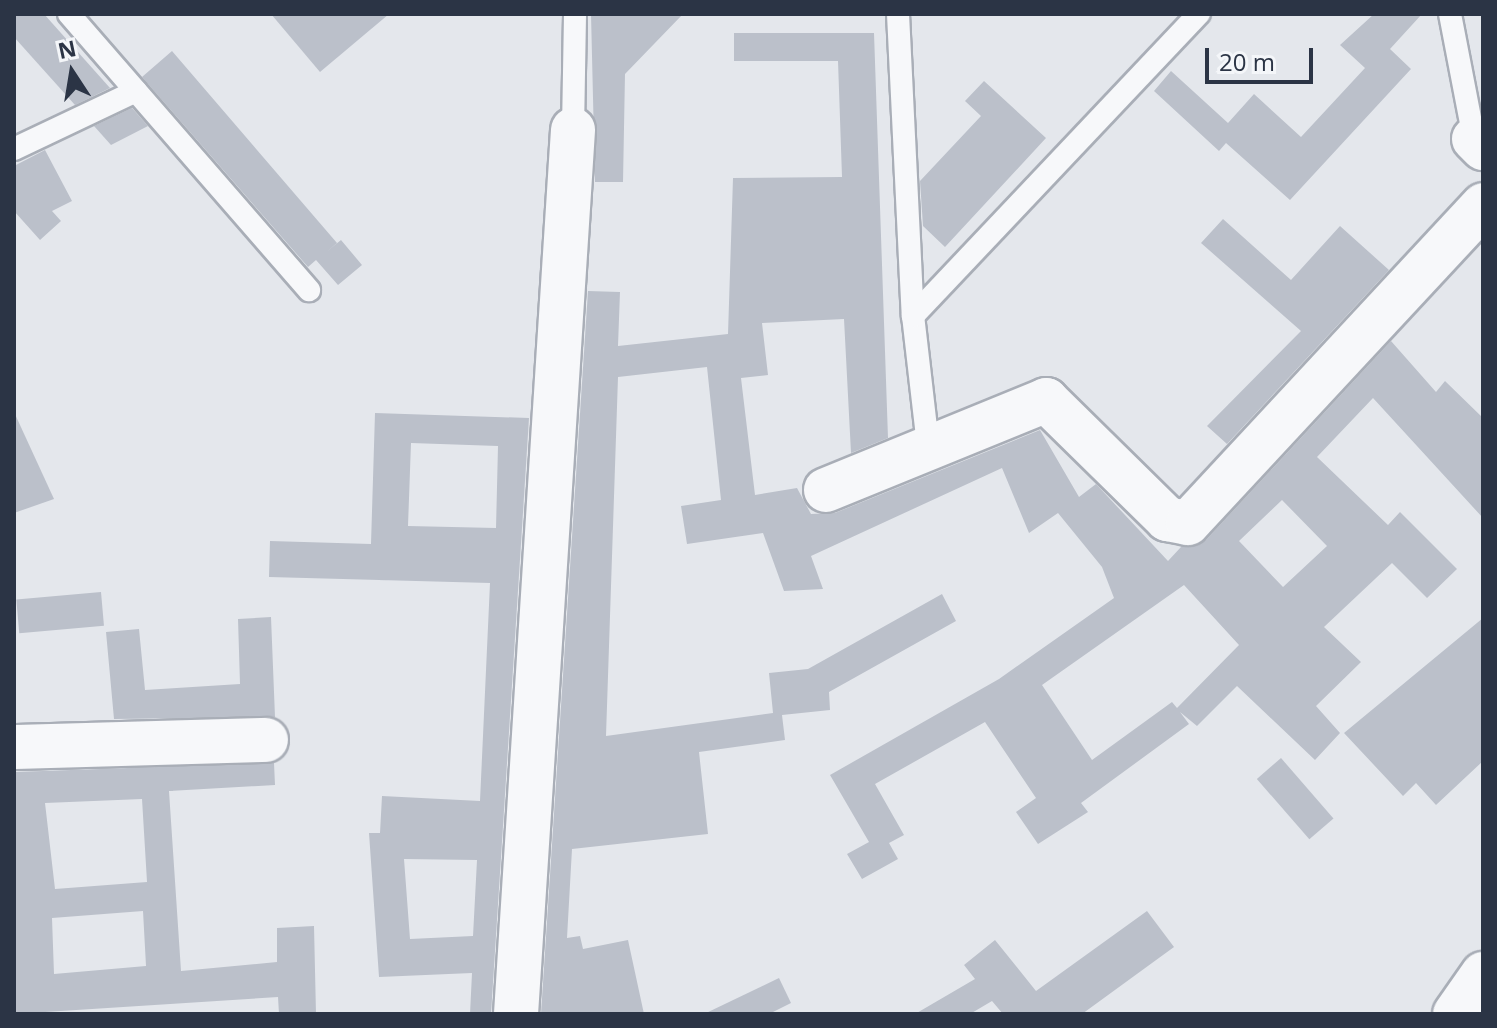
<!DOCTYPE html>
<html>
<head>
<meta charset="utf-8">
<style>
  body { margin:0 }
  #map { position:relative; width:1497px; height:1028px; overflow:hidden; background:#e4e7ec; font-family:"Open Sans",sans-serif }
  div>[style] { position:absolute }
  .building>* { inset:0; background:#bbc0ca; transform-origin:0 0 }
  .roads { filter:drop-shadow(2px 0 #a9aeb7) drop-shadow(-2px 0 #a9aeb7) drop-shadow(0 2px #a9aeb7) drop-shadow(0 -2px #a9aeb7) }
  .lane>* { height:22px; margin:-11px; padding:0 11px; transform-origin:11px; border-radius:11px; background:#f7f8fa }
  .street>* { height:44px; margin:-22px; padding:0 22px; transform-origin:22px; border-radius:22px; background:#f7f8fa }
  span { translate:-50% -50%; white-space:nowrap; text-align:center; line-height:1.15; -webkit-text-stroke:6px #f4f6f9; paint-order:stroke }
  .frame { position:absolute; inset:0; border:16px solid #2b3445; pointer-events:none }
  .north { position:absolute; left:32px; top:32px; width:80px; height:80px; -webkit-text-stroke:6px #f4f6f9; paint-order:stroke; rotate:348deg; font-size:22px; font-weight:700; line-height:32px; text-align:center; color:#2b3445 }
  .north::after { content:''; display:block; margin:auto; width:28px; height:36px; background:#2b3445; clip-path:polygon(50% 0,100% 100%,50% 72%,0 100%) }
  .scale { position:absolute; left:1205px; top:48px; width:108px; height:36px; box-sizing:border-box; border:4px solid #2b3445; border-top:0; padding-left:10px; font-size:24px; line-height:28px; white-space:nowrap; color:#2b3445; -webkit-text-stroke:6px #f4f6f9; paint-order:stroke }
</style>
</head>
<body>
<div id="map">
  <div class="building">
    <i style="clip-path:polygon(14px 14px,44px 14px,110px 88px,75px 105px,14px 37px)"></i>
    <i style="clip-path:polygon(271px 14px,389px 14px,320px 72px)"></i>
    <i style="clip-path:polygon(591px 14px,683px 14px,625px 74px,623px 182px,595px 182px)"></i>
    <i style="clip-path:polygon(1374px 14px,1422px 14px,1390px 49px,1411px 69px,1290px 200px,1226px 143px,1219px 151px,1154px 91px,1171px 71px,1228px 123px,1254px 94px,1301px 137px,1365px 68px,1340px 45px)"></i>
    <i style="clip-path:polygon(evenodd,734px 33px,874px 33px,888px 438px,851px 453px,844px 319px,762px 323px,768px 375px,741px 378px,755px 495px,797px 488px,811px 514px,835px 513px,1040px 430px,1079px 497px,1096px 484px,1168px 561px,1181px 547px,1206px 540px,1391px 341px,1436px 392px,1445px 381px,1483px 418px,1483px 518px,1373px 398px,1317px 457px,1388px 525px,1400px 512px,1457px 569px,1427px 598px,1392px 563px,1324px 627px,1361px 662px,1316px 706px,1340px 733px,1315px 760px,1237px 686px,1197px 726px,1180px 712px,1189px 724px,1081px 803px,1088px 812px,1038px 844px,1016px 812px,1036px 798px,985px 722px,875px 784px,904px 835px,889px 843px,898px 859px,862px 879px,847px 854px,869px 842px,830px 775px,999px 679px,1114px 598px,1102px 567px,1058px 513px,1029px 533px,1002px 468px,811px 556px,823px 589px,784px 591px,763px 533px,687px 544px,681px 506px,721px 500px,707px 367px,618px 377px,606px 736px,773px 713px,769px 673px,808px 669px,942px 594px,956px 621px,829px 692px,830px 710px,782px 715px,785px 740px,699px 752px,708px 834px,572px 849px,567px 938px,580px 936px,583px 949px,628px 940px,644px 1014px,541px 1014px,588px 291px,620px 292px,618px 346px,728px 334px,733px 178px,842px 177px,838px 61px,734px 61px,734px 33px,1282px 500px,1327px 546px,1283px 587px,1239px 541px,1282px 500px,734px 33px,1184px 585px,1239px 645px,1177px 708px,1172px 702px,1092px 760px,1042px 685px,1184px 585px)"></i>
    <i style="clip-path:polygon(172px 51px,337px 243px,325px 253px,341px 240px,362px 265px,338px 285px,316px 260px,308px 267px,142px 77px)"></i>
    <i style="clip-path:polygon(984px 81px,1046px 138px,945px 247px,923px 226px,920px 181px,981px 116px,965px 101px)"></i>
    <i style="clip-path:polygon(132px 108px,148px 126px,111px 145px,94px 126px)"></i>
    <i style="clip-path:polygon(45px 150px,72px 201px,52px 211px,61px 221px,40px 240px,14px 211px,14px 166px)"></i>
    <i style="clip-path:polygon(1223px 219px,1291px 280px,1340px 226px,1389px 270px,1227px 444px,1207px 426px,1301px 331px,1201px 243px)"></i>
    <i style="clip-path:polygon(14px 412px,54px 499px,14px 513px)"></i>
    <i style="clip-path:polygon(evenodd,375px 413px,529px 418px,491px 1014px,470px 1014px,472px 973px,379px 977px,369px 833px,380px 833px,382px 796px,480px 801px,490px 583px,269px 577px,270px 541px,371px 544px,375px 413px,411px 443px,498px 446px,496px 528px,408px 526px,411px 443px,375px 413px,404px 859px,477px 860px,473px 936px,410px 939px,404px 859px)"></i>
    <i style="left:101px;top:592px;width:34px;height:85px;rotate:85deg"></i>
    <i style="clip-path:polygon(271px 617px,275px 717px,114px 719px,106px 632px,139px 629px,145px 690px,240px 684px,238px 619px)"></i>
    <i style="clip-path:polygon(1483px 618px,1483px 761px,1436px 805px,1416px 783px,1403px 796px,1344px 733px)"></i>
    <i style="left:1281px;top:758px;width:80px;height:32px;rotate:49deg"></i>
    <i style="clip-path:polygon(evenodd,274px 763px,275px 785px,169px 791px,181px 971px,277px 962px,277px 928px,314px 926px,316px 1014px,279px 1014px,278px 997px,14px 1014px,14px 772px,274px 763px,142px 799px,147px 882px,55px 889px,45px 803px,142px 799px,274px 763px,143px 911px,146px 966px,54px 974px,52px 918px,143px 911px)"></i>
    <i style="clip-path:polygon(1147px 911px,1174px 947px,1082px 1014px,1003px 1014px,992px 1001px,970px 1014px,915px 1014px,975px 979px,964px 965px,995px 940px,1036px 991px)"></i>
    <i style="clip-path:polygon(779px 978px,791px 1003px,769px 1014px,704px 1014px)"></i>
  </div>
  <div class="roads">
    <div class="lane">
      <i style="left:69px;top:14px;width:366px;rotate:49deg"></i>
      <i style="left:898px;top:14px;width:302px;rotate:87.2deg"></i>
      <i style="left:1450px;top:14px;width:127px;rotate:79.1deg"></i>
      <i style="left:573px;top:130px;width:116px;rotate:-89deg"></i>
      <i style="left:14px;top:149px;width:135px;rotate:-25.4deg"></i>
      <i style="left:928px;top:445px;width:130px;rotate:-96.6deg"></i>
      <i style="left:913px;top:316px;width:416px;rotate:-46.6deg"></i>
    </div>
    <div class="street">
      <i style="left:1474px;top:139px;width:13px;rotate:45deg"></i>
      <i style="left:826px;top:490px;width:238px;rotate:-22.2deg"></i>
      <i style="left:1046px;top:400px;width:170px;rotate:44.5deg"></i>
      <i style="left:1167px;top:519px;width:21px;rotate:11deg"></i>
      <i style="left:1188px;top:523px;width:434px;rotate:-47.1deg"></i>
      <i style="left:14px;top:747px;width:252px;rotate:-1.6deg"></i>
      <i style="left:516px;top:1014px;width:886px;rotate:-86.31deg"></i>
      <i style="left:1455px;top:1014px;width:49px;rotate:-55deg"></i>
    </div>
  </div>
  <div class="frame"></div>
  <div class="north">N</div>
  <div class="scale">20 m</div>
</div>
</body>
</html>
